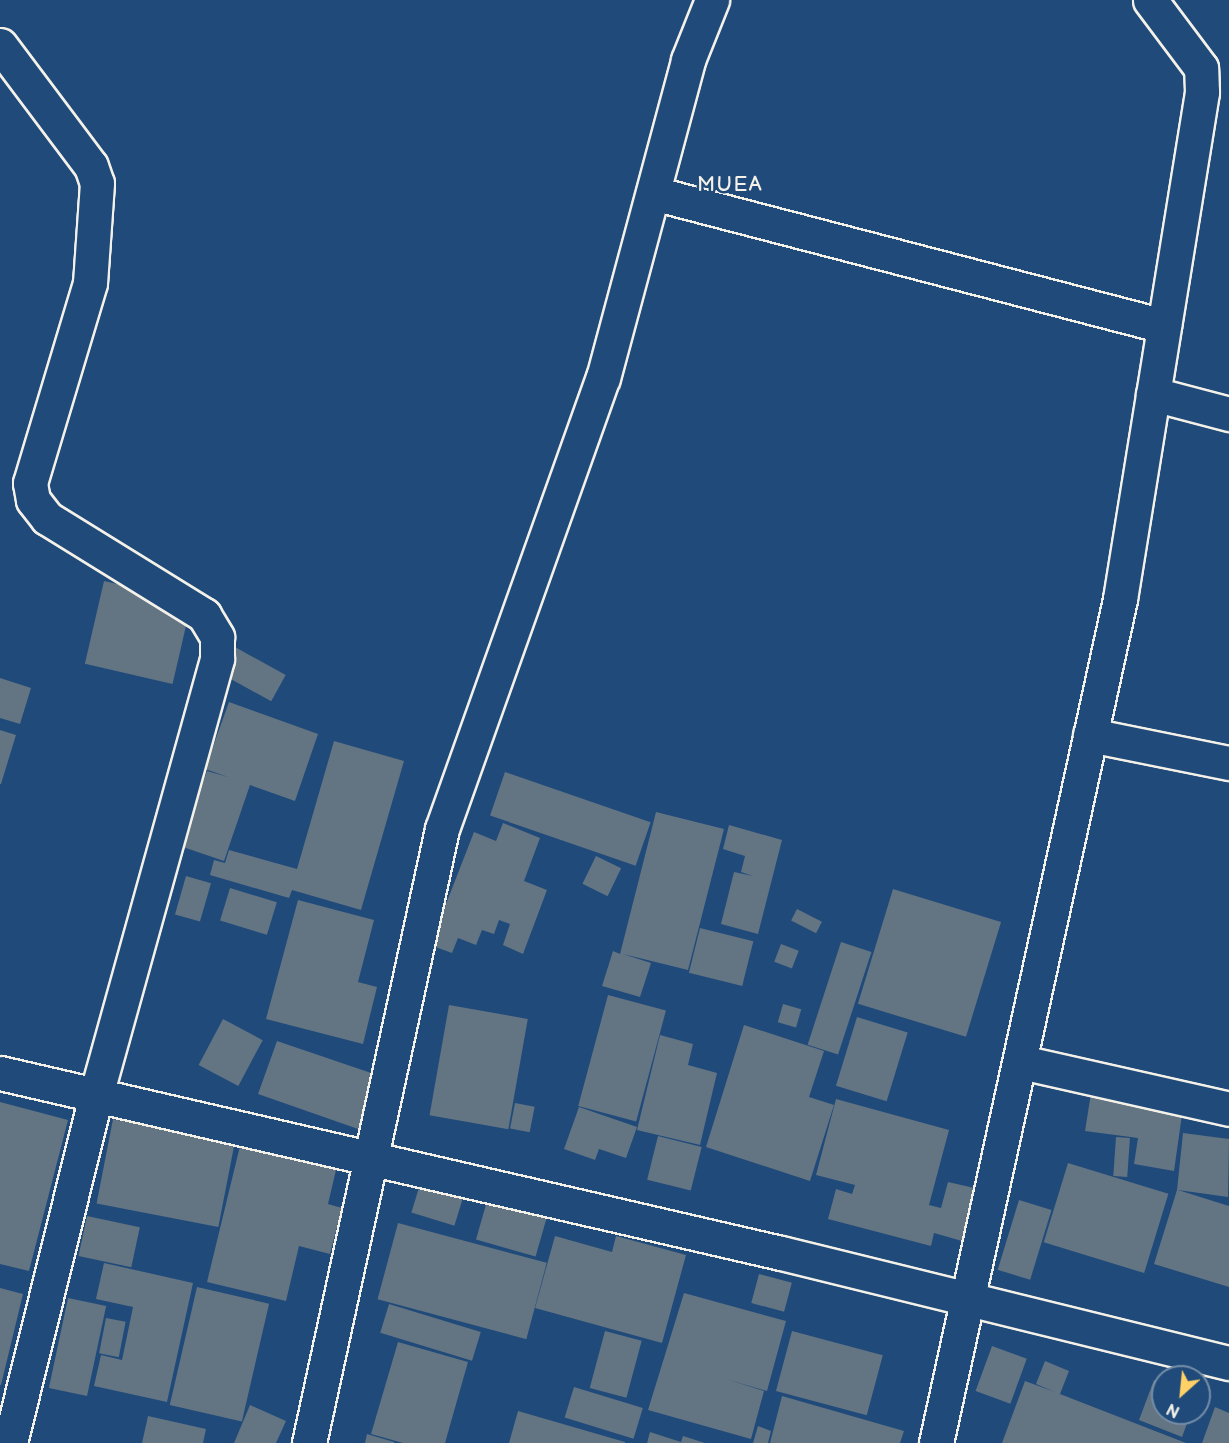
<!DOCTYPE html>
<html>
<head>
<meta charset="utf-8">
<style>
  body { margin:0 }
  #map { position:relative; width:1229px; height:1443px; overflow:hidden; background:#1f4a7a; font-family:"Balsamiq Sans",sans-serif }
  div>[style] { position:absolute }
  .building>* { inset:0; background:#637483; transform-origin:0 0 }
  .roads { filter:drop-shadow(2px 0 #f4f1e8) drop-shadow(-2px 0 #f4f1e8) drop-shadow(0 2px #f4f1e8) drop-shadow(0 -2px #f4f1e8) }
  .street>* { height:33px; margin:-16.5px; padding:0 16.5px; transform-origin:16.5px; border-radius:16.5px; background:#1f4a7a }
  span { translate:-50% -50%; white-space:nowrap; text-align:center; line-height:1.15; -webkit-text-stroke:5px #1f4a7a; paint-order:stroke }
  .quarter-label { font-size:21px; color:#f4f1e8; letter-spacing:1.5px }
  .north { position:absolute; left:1151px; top:1365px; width:60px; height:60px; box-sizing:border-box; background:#1f4a7a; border:2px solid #748da6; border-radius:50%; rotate:207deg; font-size:16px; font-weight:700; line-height:24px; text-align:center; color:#f4f1e8 }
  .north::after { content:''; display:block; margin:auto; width:21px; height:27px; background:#ffd166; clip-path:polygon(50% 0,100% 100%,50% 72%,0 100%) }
</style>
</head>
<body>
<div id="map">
  <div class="building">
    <i style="left:104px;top:581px;width:90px;height:85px;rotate:13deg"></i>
    <i style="left:235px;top:647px;width:58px;height:30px;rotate:29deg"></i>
    <i style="clip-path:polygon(0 678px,31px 688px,20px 724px,0 718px)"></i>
    <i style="clip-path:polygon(229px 702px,318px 734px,295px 801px,250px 785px,224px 861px,180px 846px,207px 771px,228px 777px,205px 769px)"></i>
    <i style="clip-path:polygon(0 730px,16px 735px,1px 784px,0 784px)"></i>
    <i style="clip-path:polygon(334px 741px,404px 761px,361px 910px,292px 890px,289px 898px,210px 875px,214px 860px,225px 863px,229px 850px,297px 869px)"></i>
    <i style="left:505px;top:772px;width:154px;height:46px;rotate:19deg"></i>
    <i style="clip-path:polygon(656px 812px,724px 829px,688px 970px,623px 954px,651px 963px,640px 997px,602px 986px,613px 951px,620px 954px)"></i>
    <i style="clip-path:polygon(503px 823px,540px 838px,524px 881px,547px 890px,523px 954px,503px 945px,510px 924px,499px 920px,494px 934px,482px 930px,476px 945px,458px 938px,452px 953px,430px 945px,474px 832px,496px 841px)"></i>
    <i style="clip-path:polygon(729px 825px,782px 840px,758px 934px,721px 924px,734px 872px,753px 876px,741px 872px,745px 856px,723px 849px)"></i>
    <i style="left:596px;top:856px;width:28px;height:31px;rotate:26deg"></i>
    <i style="left:186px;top:876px;width:26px;height:40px;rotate:16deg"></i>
    <i style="left:230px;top:888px;width:49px;height:34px;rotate:17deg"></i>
    <i style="left:893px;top:889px;width:113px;height:120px;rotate:17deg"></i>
    <i style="clip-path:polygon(298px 900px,374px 920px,358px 982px,377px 987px,363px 1044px,266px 1019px)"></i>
    <i style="left:797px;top:909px;width:28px;height:13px;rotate:27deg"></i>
    <i style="left:700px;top:928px;width:55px;height:46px;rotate:14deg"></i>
    <i style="left:841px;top:942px;width:32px;height:108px;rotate:18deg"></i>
    <i style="left:781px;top:944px;width:19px;height:19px;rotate:21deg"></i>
    <i style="left:608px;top:995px;width:60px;height:115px;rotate:15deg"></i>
    <i style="left:783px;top:1004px;width:19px;height:19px;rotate:16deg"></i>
    <i style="left:449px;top:1005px;width:80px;height:112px;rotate:10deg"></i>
    <i style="left:857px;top:1017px;width:53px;height:72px;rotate:17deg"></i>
    <i style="left:223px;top:1019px;width:45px;height:52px;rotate:28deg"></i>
    <i style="clip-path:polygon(744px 1025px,824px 1051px,809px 1097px,834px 1105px,810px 1181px,706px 1147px)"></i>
    <i style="clip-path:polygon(660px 1035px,693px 1044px,688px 1065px,717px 1073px,700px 1145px,637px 1130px)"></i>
    <i style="clip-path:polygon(277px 1041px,377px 1075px,381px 1137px,258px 1094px)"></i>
    <i style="clip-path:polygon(1092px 1087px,1184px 1101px,1174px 1171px,1134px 1164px,1138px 1138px,1085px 1131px)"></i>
    <i style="clip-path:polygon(836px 1099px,949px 1130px,929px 1205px,941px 1208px,948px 1182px,983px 1190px,969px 1243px,934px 1233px,931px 1246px,828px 1219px,836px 1189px,852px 1194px,855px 1185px,816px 1175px)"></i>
    <i style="clip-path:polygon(0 1102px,68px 1120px,29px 1271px,0 1264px)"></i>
    <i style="left:515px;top:1103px;width:20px;height:26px;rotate:11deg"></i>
    <i style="clip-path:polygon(579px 1107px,637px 1127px,626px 1158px,599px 1149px,595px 1160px,564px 1149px)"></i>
    <i style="left:113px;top:1119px;width:124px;height:86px;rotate:11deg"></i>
    <i style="clip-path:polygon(1183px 1133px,1229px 1139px,1228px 1197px,1178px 1190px,1229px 1206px,1229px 1287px,1154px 1264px,1177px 1190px)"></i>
    <i style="left:658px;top:1136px;width:45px;height:45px;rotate:14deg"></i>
    <i style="left:1116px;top:1137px;width:14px;height:39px;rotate:4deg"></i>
    <i style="clip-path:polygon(240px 1146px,336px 1170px,328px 1204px,342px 1208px,330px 1254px,299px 1246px,286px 1301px,207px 1282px)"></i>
    <i style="left:1068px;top:1163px;width:105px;height:83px;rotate:17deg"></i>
    <i style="left:421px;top:1181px;width:45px;height:33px;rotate:17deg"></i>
    <i style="left:1019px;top:1200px;width:34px;height:73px;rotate:17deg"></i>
    <i style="left:487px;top:1201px;width:62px;height:40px;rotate:16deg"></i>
    <i style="left:87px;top:1216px;width:54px;height:41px;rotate:12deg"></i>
    <i style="left:398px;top:1223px;width:154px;height:79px;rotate:15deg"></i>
    <i style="clip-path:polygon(555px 1236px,612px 1252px,616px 1236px,686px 1255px,662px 1343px,535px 1308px)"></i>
    <i style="clip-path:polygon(104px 1263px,193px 1283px,167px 1402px,94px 1386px,101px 1355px,122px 1360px,133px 1307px,96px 1299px)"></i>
    <i style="left:759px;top:1274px;width:34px;height:30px;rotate:15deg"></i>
    <i style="left:197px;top:1287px;width:74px;height:121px;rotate:13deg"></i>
    <i style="clip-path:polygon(0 1288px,23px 1294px,1px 1385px,0 1385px)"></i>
    <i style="clip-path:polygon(684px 1293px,786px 1321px,767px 1391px,729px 1380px,764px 1391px,751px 1439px,648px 1410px)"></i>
    <i style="left:68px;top:1298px;width:39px;height:92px;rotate:12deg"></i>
    <i style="left:389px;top:1304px;width:96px;height:30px;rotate:17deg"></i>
    <i style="left:106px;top:1318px;width:20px;height:36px;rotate:11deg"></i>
    <i style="left:605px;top:1331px;width:38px;height:59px;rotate:15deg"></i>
    <i style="left:792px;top:1331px;width:94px;height:62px;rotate:15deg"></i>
    <i style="clip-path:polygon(398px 1342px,468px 1362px,445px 1443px,403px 1443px,371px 1434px)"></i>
    <i style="left:992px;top:1346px;width:37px;height:48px;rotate:20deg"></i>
    <i style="clip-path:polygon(1045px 1361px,1069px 1371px,1060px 1394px,1186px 1443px,1002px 1443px,1025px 1381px,1055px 1392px,1036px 1384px)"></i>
    <i style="clip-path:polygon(1154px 1380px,1163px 1384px,1163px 1413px,1191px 1413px,1182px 1437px,1139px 1420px)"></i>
    <i style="left:574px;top:1387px;width:72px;height:32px;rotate:17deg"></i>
    <i style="clip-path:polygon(782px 1396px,904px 1431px,900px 1443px,770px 1443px)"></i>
    <i style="clip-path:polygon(250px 1405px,286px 1421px,276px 1443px,234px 1443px)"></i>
    <i style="clip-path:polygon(1215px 1407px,1229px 1413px,1229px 1443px,1202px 1443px)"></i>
    <i style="clip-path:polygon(518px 1411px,625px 1442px,625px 1443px,509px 1443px)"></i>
    <i style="clip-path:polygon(148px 1416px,206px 1429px,203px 1443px,142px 1443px)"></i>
    <i style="clip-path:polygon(758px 1426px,771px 1431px,768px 1443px,753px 1443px)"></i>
    <i style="clip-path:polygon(650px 1432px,681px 1442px,683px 1436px,705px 1443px,647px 1443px)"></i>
    <i style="clip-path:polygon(367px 1434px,394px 1442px,394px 1443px,365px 1443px)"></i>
  </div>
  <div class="roads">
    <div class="street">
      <i style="left:0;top:45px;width:151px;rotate:53.1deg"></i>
      <i style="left:91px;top:166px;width:18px;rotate:71deg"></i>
      <i style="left:97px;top:183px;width:100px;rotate:94deg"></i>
      <i style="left:90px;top:283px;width:209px;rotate:106.7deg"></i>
      <i style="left:30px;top:483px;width:17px;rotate:80deg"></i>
      <i style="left:33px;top:500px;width:23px;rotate:52deg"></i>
      <i style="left:47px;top:518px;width:185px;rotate:31.7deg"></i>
      <i style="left:204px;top:615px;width:26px;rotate:59deg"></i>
      <i style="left:217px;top:637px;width:22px;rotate:90deg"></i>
      <i style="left:217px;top:659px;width:452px;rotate:105.5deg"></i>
      <i style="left:96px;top:1095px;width:358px;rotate:103.9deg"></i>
      <i style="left:653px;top:193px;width:528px;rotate:14.59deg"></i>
      <i style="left:1153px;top:394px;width:79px;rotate:14.7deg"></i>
      <i style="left:1090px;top:735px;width:142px;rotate:11.4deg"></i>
      <i style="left:1021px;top:1062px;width:213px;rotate:12.7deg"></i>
      <i style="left:0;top:1073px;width:801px;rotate:12.98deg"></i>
      <i style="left:781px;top:1253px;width:461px;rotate:13.8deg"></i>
      <i style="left:309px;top:1443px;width:628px;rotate:-77.78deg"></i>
      <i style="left:442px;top:829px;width:479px;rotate:-70.4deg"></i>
      <i style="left:603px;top:378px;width:329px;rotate:-75deg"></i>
      <i style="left:688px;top:60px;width:65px;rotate:-68.2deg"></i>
      <i style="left:936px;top:1443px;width:864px;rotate:-77.7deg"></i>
      <i style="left:1120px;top:599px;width:514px;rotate:-80.81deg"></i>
      <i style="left:1202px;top:92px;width:24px;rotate:-92deg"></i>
      <i style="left:1201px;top:68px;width:85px;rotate:-126.9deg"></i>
    </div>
  </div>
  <div class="quarter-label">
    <span style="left:730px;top:185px">MUEA</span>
  </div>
  <div class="north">N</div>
</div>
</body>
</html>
